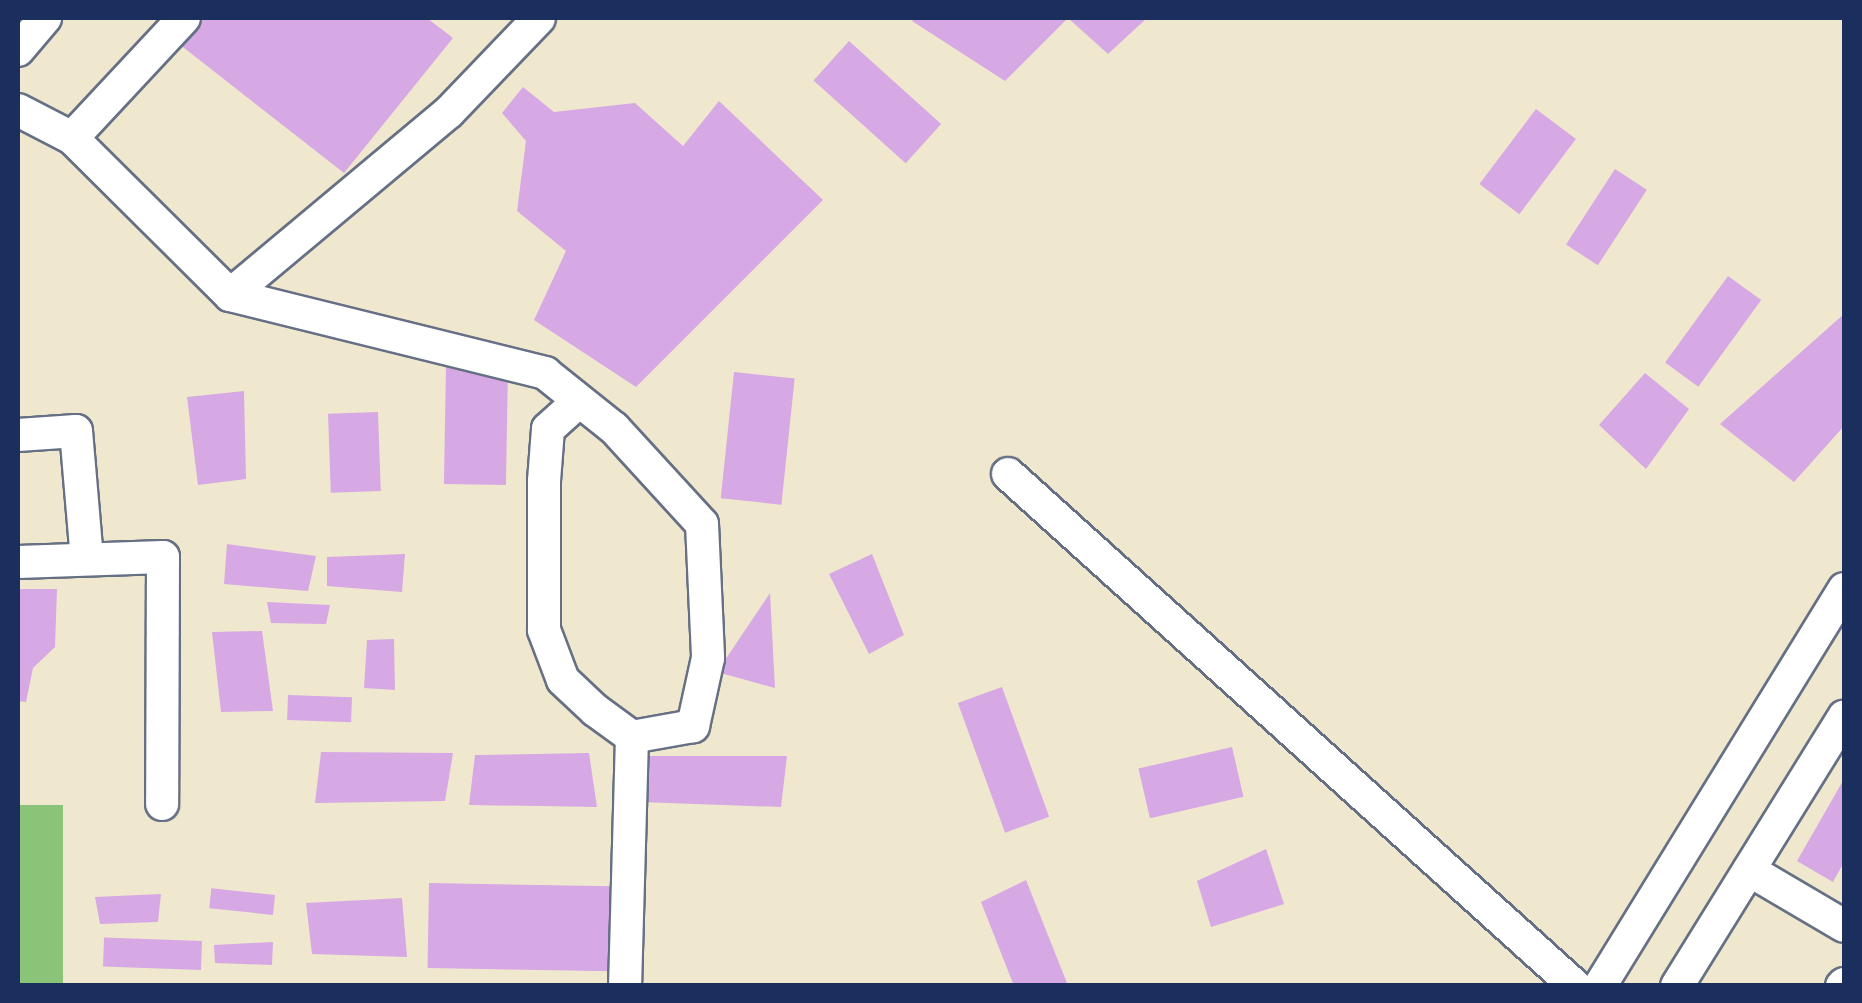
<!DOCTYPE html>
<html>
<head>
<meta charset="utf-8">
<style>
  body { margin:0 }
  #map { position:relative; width:1862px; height:1003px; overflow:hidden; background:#f0e8ce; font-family:Dekko,sans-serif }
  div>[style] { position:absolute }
  .green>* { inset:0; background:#89c479; transform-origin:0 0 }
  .building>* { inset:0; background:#d6a8e4; transform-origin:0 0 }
  .roads { filter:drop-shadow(2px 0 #667085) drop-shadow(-2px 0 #667085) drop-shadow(0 2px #667085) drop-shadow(0 -2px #667085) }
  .minor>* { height:32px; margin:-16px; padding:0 16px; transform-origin:16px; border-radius:16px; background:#fff }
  span { translate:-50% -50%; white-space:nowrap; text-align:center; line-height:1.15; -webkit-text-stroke:9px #fdfcf7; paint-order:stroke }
  .frame { position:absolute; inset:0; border:20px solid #1b2f5e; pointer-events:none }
</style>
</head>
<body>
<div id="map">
  <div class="green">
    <i style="left:18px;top:805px;width:45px;height:180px"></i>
  </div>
  <div class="building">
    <i style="clip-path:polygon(203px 18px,427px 18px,453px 38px,344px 173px,179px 44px)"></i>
    <i style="clip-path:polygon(915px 18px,1147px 18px,1108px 54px,1068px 18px,1005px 81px,912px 21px)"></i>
    <i style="left:849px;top:41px;width:124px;height:53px;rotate:42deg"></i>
    <i style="clip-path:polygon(523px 87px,554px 112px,635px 103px,683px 146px,719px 101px,823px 200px,636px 387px,534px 320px,566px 251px,517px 211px,526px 141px,502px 113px)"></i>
    <i style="left:1536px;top:109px;width:50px;height:94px;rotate:37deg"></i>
    <i style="left:1615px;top:169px;width:38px;height:90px;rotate:33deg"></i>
    <i style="left:1728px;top:276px;width:41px;height:107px;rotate:36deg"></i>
    <i style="clip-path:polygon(1844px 314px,1844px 426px,1794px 482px,1720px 424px)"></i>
    <i style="left:508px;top:366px;width:119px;height:62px;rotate:91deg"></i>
    <i style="left:734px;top:372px;width:61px;height:127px;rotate:6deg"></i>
    <i style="clip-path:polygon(1645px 373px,1689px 409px,1646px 469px,1599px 425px)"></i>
    <i style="clip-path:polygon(244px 391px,246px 479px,198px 485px,187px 397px)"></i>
    <i style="left:378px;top:412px;width:79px;height:50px;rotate:88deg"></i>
    <i style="clip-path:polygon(227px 544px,316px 556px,308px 591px,224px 584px)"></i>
    <i style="clip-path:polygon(405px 554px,402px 592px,327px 586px,327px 557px)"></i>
    <i style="clip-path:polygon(872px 554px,904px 635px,869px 654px,829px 574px)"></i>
    <i style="clip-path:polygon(18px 589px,57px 589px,55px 647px,33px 668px,26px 702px,18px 701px)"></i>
    <i style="clip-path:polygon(770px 593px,775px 688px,717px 672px)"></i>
    <i style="clip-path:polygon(267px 602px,330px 605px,326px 624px,271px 623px)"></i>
    <i style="clip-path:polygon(262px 631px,273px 711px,221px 712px,212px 632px)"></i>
    <i style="clip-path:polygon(394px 639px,395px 690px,364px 688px,367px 640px)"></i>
    <i style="left:1002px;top:687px;width:138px;height:47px;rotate:70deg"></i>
    <i style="left:288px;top:695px;width:64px;height:25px;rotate:2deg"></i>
    <i style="left:1232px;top:747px;width:51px;height:96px;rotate:77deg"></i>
    <i style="clip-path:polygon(321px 752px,453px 753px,445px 801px,315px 803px)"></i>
    <i style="clip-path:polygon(589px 753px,597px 807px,469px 805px,475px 755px)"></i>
    <i style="clip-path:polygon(646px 756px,787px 756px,781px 807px,640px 802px)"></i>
    <i style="clip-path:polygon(1844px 779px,1844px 862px,1833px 882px,1797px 861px)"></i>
    <i style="clip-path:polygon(1266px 849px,1284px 904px,1211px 927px,1197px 881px)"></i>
    <i style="clip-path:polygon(1026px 880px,1067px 983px,1014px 986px,981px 902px)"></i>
    <i style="left:429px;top:883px;width:185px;height:85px;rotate:1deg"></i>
    <i style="clip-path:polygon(161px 894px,158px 922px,100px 924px,95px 897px)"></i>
    <i style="left:275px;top:895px;width:20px;height:64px;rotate:96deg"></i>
    <i style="clip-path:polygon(402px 898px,407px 957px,312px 954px,306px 903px)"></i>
    <i style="left:202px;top:941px;width:29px;height:98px;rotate:92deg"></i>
    <i style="clip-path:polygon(273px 942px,272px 965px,215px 963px,214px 945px)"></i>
  </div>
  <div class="roads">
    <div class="minor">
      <i style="left:18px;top:50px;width:42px;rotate:-49.8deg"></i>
      <i style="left:18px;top:110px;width:61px;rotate:27.4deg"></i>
      <i style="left:72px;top:138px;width:223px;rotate:44.8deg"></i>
      <i style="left:230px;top:295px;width:325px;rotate:13.9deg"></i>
      <i style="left:545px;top:373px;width:88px;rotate:38.6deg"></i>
      <i style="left:614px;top:428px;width:130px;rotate:47.5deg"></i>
      <i style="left:702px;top:524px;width:134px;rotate:87.4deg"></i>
      <i style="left:708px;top:658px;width:70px;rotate:102.4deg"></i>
      <i style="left:693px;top:726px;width:62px;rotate:169.8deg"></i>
      <i style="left:632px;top:737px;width:249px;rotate:91.6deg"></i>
      <i style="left:72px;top:138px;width:164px;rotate:-47deg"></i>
      <i style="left:230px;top:295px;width:285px;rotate:-39.9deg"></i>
      <i style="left:449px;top:112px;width:130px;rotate:-46.2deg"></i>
      <i style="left:578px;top:402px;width:40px;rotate:138deg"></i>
      <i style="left:548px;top:429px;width:52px;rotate:94.4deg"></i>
      <i style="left:544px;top:481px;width:149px;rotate:90deg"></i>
      <i style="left:544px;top:630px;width:53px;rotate:69.2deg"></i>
      <i style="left:563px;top:680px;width:44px;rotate:43.2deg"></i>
      <i style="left:595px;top:710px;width:46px;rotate:36.1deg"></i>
      <i style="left:18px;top:435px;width:58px;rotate:-3.9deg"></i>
      <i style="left:76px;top:431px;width:128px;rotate:85.1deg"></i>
      <i style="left:1008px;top:474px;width:764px;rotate:42.08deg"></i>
      <i style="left:18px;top:562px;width:145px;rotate:-2deg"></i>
      <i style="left:163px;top:557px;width:247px;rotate:90.2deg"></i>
      <i style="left:1749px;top:870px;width:110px;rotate:30.5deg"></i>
      <i style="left:1600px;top:986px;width:466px;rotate:-58.4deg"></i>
      <i style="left:1677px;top:986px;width:317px;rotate:-58.2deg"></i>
      <i style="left:1842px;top:986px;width:3px;rotate:-45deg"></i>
    </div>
  </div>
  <div class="frame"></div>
</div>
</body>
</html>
